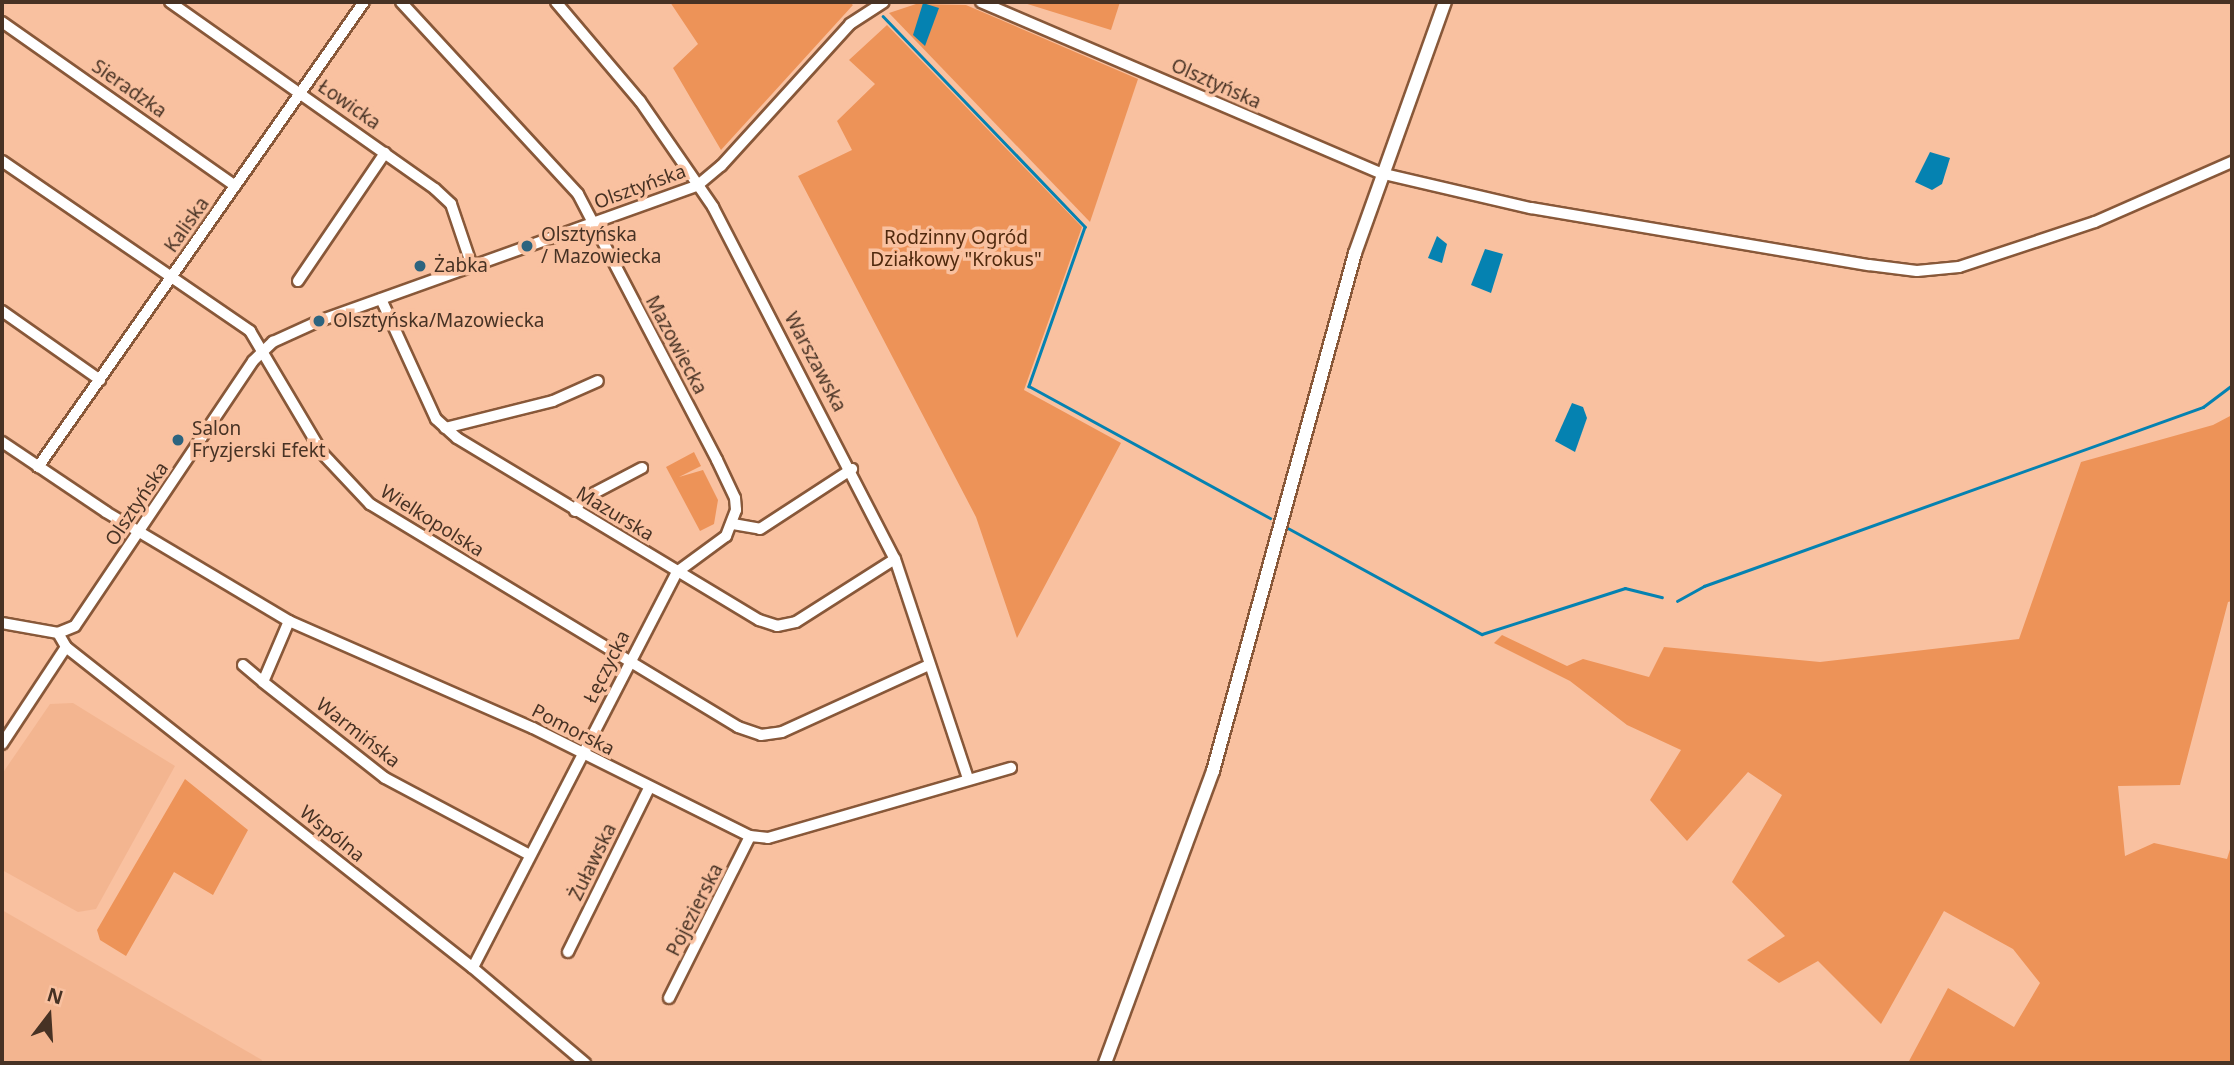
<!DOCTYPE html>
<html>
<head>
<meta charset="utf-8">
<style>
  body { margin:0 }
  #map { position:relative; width:2234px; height:1065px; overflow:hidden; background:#f9c1a0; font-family:"Noto Sans",sans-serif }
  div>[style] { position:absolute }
  .built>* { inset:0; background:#f3b590 }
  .green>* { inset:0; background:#ed9358 }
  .water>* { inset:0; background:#0582b1 }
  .stream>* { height:2.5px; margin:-1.25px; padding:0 1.25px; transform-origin:1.25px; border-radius:1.25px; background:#0582b1 }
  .roads { filter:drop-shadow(2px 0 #885839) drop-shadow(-2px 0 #885839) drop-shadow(0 2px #885839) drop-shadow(0 -2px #885839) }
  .minor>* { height:10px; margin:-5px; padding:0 5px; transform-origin:5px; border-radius:5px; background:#fff }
  .major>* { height:12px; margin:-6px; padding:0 6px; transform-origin:6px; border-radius:6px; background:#fff }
  .dots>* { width:19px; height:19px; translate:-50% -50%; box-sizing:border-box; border:4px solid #f9c1a0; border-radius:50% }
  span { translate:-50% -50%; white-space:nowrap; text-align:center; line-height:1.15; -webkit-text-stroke:7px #f9c1a0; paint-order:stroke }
  .street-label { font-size:19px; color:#473224 }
  .poi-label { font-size:19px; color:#473224 }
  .left { translate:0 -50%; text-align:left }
  .park-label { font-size:19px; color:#50290d }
  .frame { position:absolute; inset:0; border:4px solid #473224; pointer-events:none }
  .north { position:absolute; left:14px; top:981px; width:70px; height:70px; -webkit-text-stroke:5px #f9c1a0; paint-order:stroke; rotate:17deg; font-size:19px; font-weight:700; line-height:28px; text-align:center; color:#473224 }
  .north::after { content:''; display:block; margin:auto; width:24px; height:32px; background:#473224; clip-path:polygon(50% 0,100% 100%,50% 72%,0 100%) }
</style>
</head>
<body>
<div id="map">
  <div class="built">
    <i style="clip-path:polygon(73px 703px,175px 766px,96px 909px,78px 912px,2px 870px,2px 774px,50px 704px)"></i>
    <i style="clip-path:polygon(2px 910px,262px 1060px,261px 1063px,2px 1063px)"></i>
  </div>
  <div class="green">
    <i style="clip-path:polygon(670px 2px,849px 2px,853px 5px,721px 150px,673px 68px,698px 44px)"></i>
    <i style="clip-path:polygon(1021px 2px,1120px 2px,1111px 30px)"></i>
    <i style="clip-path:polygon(916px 4px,966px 5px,1138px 79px,1090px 222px,889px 13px)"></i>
    <i style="clip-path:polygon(887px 25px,1082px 227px,1024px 390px,1121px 443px,1017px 638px,976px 517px,798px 176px,852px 150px,837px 121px,875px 84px,849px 60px)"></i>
    <i style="clip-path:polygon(2232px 415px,2232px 601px,2228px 602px,2180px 785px,2118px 786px,2125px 856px,2154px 843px,2227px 859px,2232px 843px,2232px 1063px,1908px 1063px,1948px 988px,2014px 1027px,2040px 983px,2013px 949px,1944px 911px,1881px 1024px,1818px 961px,1779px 983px,1747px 960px,1785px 936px,1732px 882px,1782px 795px,1748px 772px,1687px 841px,1650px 800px,1681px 750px,1627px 725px,1570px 681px,1494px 643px,1502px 635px,1567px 666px,1583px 659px,1649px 677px,1664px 647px,1820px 662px,2019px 639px,2081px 462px,2213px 425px)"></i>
    <i style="clip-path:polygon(694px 452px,701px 466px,679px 477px,703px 470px,718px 500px,714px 524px,700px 531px,666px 467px)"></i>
    <i style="clip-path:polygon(185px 779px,248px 830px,213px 895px,174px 872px,126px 956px,100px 940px,97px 930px)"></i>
  </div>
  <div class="water">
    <i style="clip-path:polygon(923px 3px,939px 8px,925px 46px,913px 35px)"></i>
    <i style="clip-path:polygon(1930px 152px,1950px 158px,1942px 184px,1932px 190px,1915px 182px)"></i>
    <i style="clip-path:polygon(1437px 236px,1447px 244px,1442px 263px,1428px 258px)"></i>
    <i style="clip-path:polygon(1485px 249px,1503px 254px,1491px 293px,1471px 285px)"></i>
    <i style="clip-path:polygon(1572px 403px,1583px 407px,1587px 418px,1575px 452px,1555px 441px)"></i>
  </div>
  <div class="stream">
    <i style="left:870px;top:2px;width:2px"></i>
    <i style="left:883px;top:16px;width:292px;rotate:46.2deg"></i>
    <i style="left:1085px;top:227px;width:169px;rotate:109.4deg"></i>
    <i style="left:1029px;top:386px;width:275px;rotate:28.7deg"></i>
    <i style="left:1288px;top:528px;width:221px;rotate:28.7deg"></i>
    <i style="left:1482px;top:634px;width:150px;rotate:-17.8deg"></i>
    <i style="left:1625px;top:588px;width:38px;rotate:14deg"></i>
    <i style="left:1677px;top:601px;width:31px;rotate:-29deg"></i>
    <i style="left:1704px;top:586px;width:530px;rotate:-19.73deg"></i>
    <i style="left:2203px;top:407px;width:36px;rotate:-37deg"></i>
  </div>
  <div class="roads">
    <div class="minor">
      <i style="left:170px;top:2px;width:324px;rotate:35.2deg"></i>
      <i style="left:435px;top:189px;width:22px;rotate:43deg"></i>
      <i style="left:451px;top:204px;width:65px;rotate:71.3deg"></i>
      <i style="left:401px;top:2px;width:261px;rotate:47.3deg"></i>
      <i style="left:578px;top:194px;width:300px;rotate:62.4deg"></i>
      <i style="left:717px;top:460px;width:42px;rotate:64.7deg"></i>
      <i style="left:735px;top:498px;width:12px;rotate:85deg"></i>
      <i style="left:736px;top:510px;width:28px;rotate:111deg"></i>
      <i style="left:726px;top:536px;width:61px;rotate:143.7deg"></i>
      <i style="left:677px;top:572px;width:445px;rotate:117.3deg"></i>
      <i style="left:556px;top:2px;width:130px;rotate:49.7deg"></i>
      <i style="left:640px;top:101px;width:129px;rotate:55.4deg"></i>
      <i style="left:713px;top:207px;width:396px;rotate:62.7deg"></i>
      <i style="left:895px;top:559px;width:232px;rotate:71.6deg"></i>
      <i style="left:981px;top:2px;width:434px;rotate:23.2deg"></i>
      <i style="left:1380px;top:173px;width:155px;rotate:13.1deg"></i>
      <i style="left:1531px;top:208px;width:343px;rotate:9.6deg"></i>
      <i style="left:1869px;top:265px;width:48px;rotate:7.1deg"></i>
      <i style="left:1917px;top:271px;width:42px;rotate:-5.4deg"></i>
      <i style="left:1959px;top:267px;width:143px;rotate:-18.3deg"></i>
      <i style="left:2095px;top:222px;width:150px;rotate:-23.7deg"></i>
      <i style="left:2px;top:22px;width:285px;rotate:35.1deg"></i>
      <i style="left:2px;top:161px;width:301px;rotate:34.4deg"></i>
      <i style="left:250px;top:331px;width:143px;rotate:59.3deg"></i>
      <i style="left:323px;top:454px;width:69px;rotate:46.8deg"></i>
      <i style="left:370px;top:504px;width:430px;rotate:31.2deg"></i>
      <i style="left:738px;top:727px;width:24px;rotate:19deg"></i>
      <i style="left:761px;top:735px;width:21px;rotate:-8deg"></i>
      <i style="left:782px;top:732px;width:162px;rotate:-24.5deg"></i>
      <i style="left:298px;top:281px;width:155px;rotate:-55.8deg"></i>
      <i style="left:381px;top:299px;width:132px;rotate:65.4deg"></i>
      <i style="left:436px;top:419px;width:28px;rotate:42deg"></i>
      <i style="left:457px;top:438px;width:353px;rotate:31.1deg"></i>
      <i style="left:759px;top:620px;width:19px;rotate:18deg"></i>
      <i style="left:777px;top:626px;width:19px;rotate:-12deg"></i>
      <i style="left:796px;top:622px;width:117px;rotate:-32.5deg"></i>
      <i style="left:2px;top:311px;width:120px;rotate:35.1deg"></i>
      <i style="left:445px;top:428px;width:111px;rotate:-14deg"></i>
      <i style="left:553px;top:401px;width:49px;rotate:-24deg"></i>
      <i style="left:2px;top:442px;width:125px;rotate:33.9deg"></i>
      <i style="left:106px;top:512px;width:213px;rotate:30.8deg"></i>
      <i style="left:289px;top:621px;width:266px;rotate:23.7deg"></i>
      <i style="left:533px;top:728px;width:242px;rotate:26.5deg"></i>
      <i style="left:750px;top:836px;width:18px;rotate:6deg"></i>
      <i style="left:768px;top:838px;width:253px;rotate:-16.1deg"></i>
      <i style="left:38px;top:467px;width:568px;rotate:-54.97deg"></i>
      <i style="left:575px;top:511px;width:13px;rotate:-61deg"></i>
      <i style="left:581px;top:500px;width:69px;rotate:-27.7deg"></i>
      <i style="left:733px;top:524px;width:27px;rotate:10deg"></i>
      <i style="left:760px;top:529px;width:110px;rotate:-33.1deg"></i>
      <i style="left:289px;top:621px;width:66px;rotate:113.1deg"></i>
      <i style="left:263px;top:682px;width:155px;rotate:38.2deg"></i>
      <i style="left:385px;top:778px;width:164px;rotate:28deg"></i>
      <i style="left:2px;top:623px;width:57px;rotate:10.1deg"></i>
      <i style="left:58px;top:633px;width:18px;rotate:-22deg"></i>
      <i style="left:75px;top:626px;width:319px;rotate:-56.1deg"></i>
      <i style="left:253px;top:361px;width:28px;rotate:-44deg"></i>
      <i style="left:273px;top:342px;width:51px;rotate:-24.5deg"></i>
      <i style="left:319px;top:321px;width:403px;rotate:-19.7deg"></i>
      <i style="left:698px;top:185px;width:30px;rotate:-40deg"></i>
      <i style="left:721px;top:166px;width:192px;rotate:-47.7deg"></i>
      <i style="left:850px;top:24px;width:40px;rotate:-32.9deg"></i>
      <i style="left:58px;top:633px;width:16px;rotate:60deg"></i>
      <i style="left:66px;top:647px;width:518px;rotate:38.26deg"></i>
      <i style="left:473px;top:968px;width:147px;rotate:40.3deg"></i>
      <i style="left:243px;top:665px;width:26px;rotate:40deg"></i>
      <i style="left:2px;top:744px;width:116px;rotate:-56.6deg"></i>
      <i style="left:568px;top:952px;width:183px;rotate:-63.7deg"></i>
      <i style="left:669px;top:998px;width:181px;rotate:-63.4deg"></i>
    </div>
    <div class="major">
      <i style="left:1105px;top:1063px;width:311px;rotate:-69.7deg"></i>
      <i style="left:1213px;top:771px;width:537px;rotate:-74.67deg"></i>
      <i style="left:1355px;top:253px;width:267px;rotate:-70.3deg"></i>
    </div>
  </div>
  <div class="dots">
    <i style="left:527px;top:246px;background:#2d647f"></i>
    <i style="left:420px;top:266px;background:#2d647f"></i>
    <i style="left:319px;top:321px;background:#2d647f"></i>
    <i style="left:178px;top:440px;background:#2d647f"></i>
  </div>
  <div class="street-label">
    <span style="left:1216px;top:84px;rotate:24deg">Olsztyńska</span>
    <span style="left:129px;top:89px;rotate:35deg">Sieradzka</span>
    <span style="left:349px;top:105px;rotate:35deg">Łowicka</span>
    <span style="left:640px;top:187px;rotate:-20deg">Olsztyńska</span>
    <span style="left:187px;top:225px;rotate:-55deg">Kaliska</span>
    <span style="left:676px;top:345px;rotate:62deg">Mazowiecka</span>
    <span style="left:815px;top:362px;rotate:62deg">Warszawska</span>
    <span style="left:137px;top:504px;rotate:-56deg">Olsztyńska</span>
    <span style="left:615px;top:514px;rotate:31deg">Mazurska</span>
    <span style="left:432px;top:521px;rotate:32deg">Wielkopolska</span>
    <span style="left:607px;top:667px;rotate:-63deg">Łęczycka</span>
    <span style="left:573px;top:730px;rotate:27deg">Pomorska</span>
    <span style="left:358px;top:733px;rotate:38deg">Warmińska</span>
    <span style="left:332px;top:834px;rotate:39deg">Wspólna</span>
    <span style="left:593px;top:862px;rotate:-64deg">Żuławska</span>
    <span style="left:695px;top:910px;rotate:-63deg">Pojezierska</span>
  </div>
  <div class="poi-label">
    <span class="left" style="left:541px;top:246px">Olsztyńska<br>/ Mazowiecka</span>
    <span class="left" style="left:434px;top:266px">Żabka</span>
    <span class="left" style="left:333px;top:321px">Olsztyńska/Mazowiecka</span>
    <span class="left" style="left:192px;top:440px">Salon<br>Fryzjerski Efekt</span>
  </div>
  <div class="park-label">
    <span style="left:956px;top:249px">Rodzinny Ogród<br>Działkowy "Krokus"</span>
  </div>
  <div class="frame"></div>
  <div class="north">N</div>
</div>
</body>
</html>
